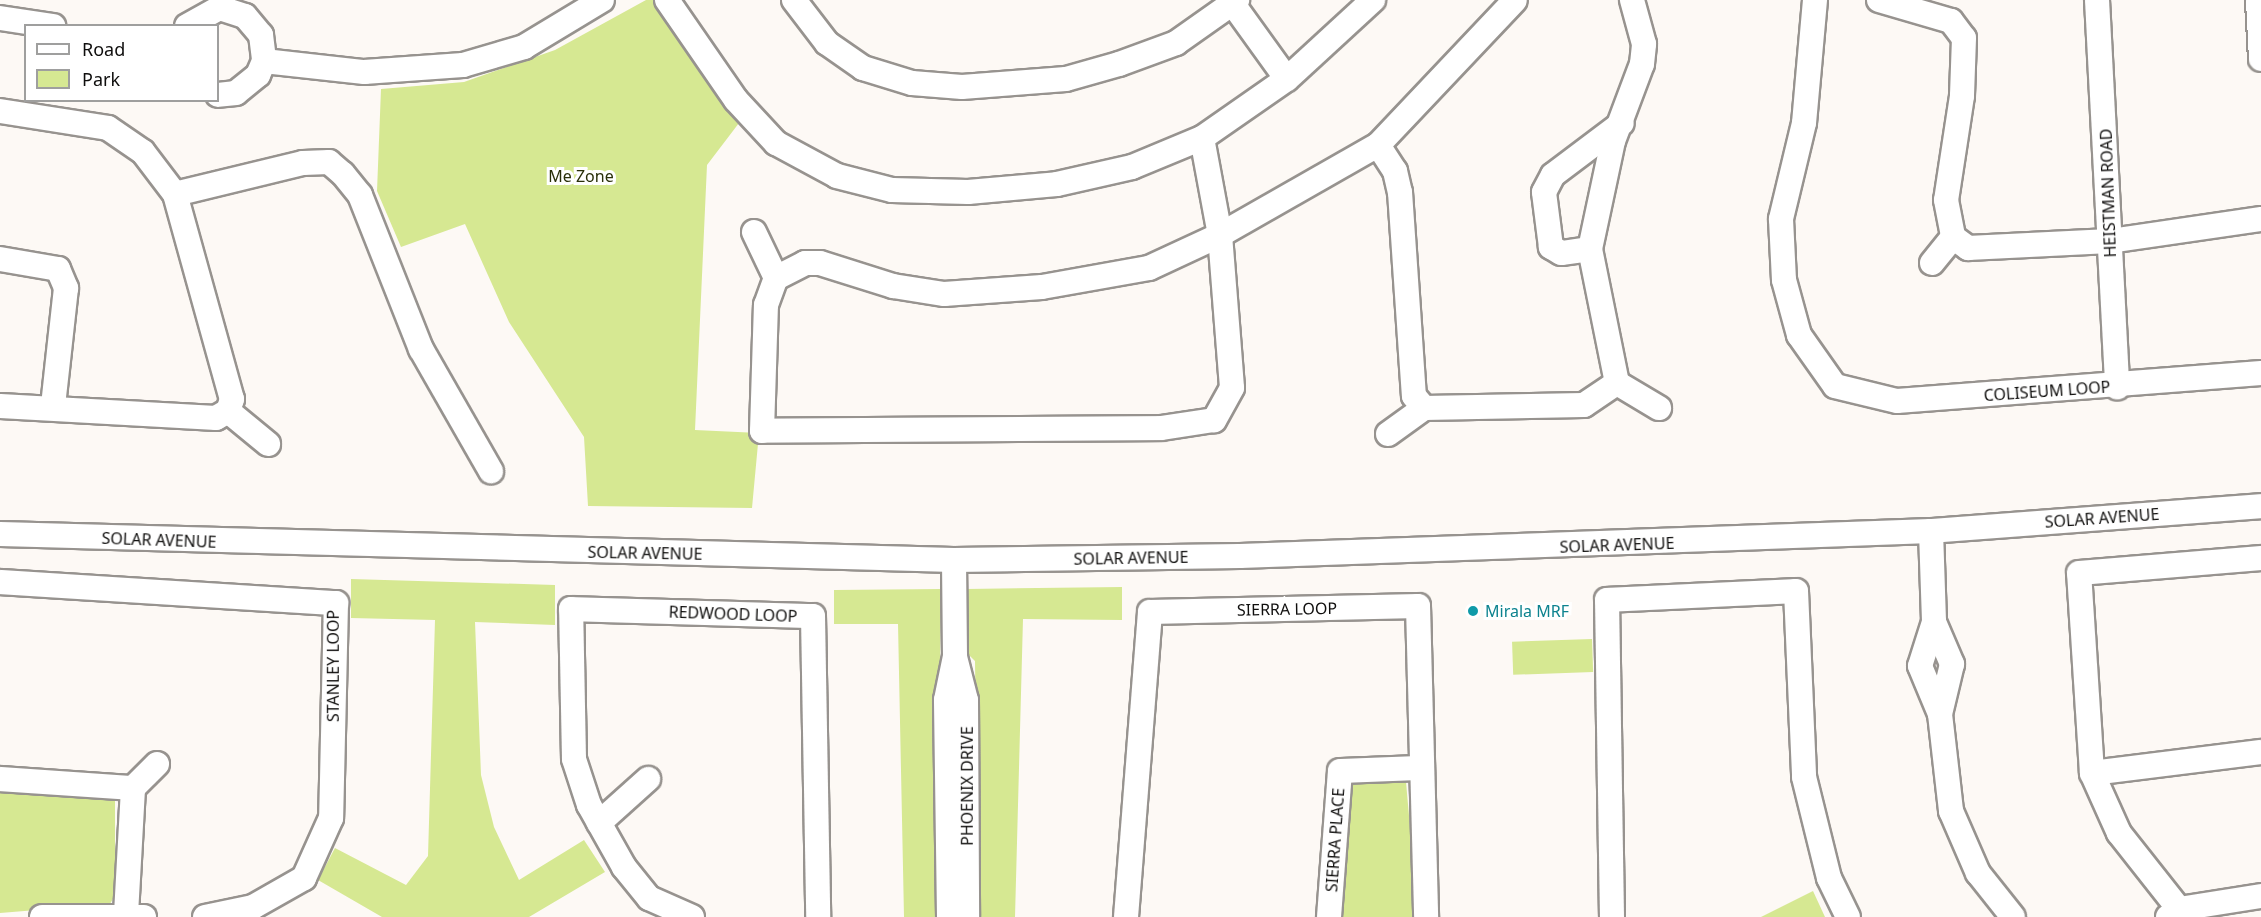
<!DOCTYPE html>
<html>
<head>
<meta charset="utf-8">
<style>
  body { margin:0 }
  #map { position:relative; width:2261px; height:917px; overflow:hidden; background:#fdf9f5; font-family:"Noto Sans",sans-serif }
  div>[style] { position:absolute }
  .green>* { inset:0; background:#d6e892; transform-origin:0 0 }
  .roads { filter:drop-shadow(2px 0 #97938f) drop-shadow(-2px 0 #97938f) drop-shadow(0 2px #97938f) drop-shadow(0 -2px #97938f) }
  .street>* { height:24px; margin:-12px; padding:0 12px; transform-origin:12px; border-radius:12px; background:#fff }
  .dots>* { width:16px; height:16px; translate:-50% -50%; box-sizing:border-box; border:3px solid #fff; border-radius:50% }
  span { translate:-50% -50%; white-space:nowrap; text-align:center; line-height:1.15; -webkit-text-stroke:6px #fff; paint-order:stroke }
  .park-label { font-size:16px; color:#292f09 }
  .street-label { font-size:16px; color:#0f0e0d }
  .culture-label { font-size:16px; color:#0d838f }
  .left { translate:0 -50%; text-align:left }
  .legend { position:absolute; left:24px; top:24px; width:195px; height:78px; box-sizing:border-box; background:#fff; border:2px solid #9f9f9e; margin:0; padding:8px 10px; list-style:none; font-size:18px; color:#0f0e0d }
  .legend li { display:flex; align-items:center; gap:12px; height:30px }
  .legend b { width:30px; border:2px solid #9f9f9e }
</style>
</head>
<body>
<div id="map">
  <div class="green">
    <i style="clip-path:polygon(646px 0,657px 0,739px 123px,707px 165px,695px 430px,759px 433px,752px 508px,588px 506px,584px 437px,509px 322px,465px 224px,401px 247px,377px 191px,381px 89px,464px 82px,555px 50px)"></i>
    <i style="clip-path:polygon(351px 579px,555px 585px,555px 625px,475px 622px,481px 775px,494px 827px,519px 880px,584px 840px,605px 872px,529px 917px,382px 917px,318px 880px,335px 848px,406px 885px,428px 856px,435px 620px,351px 618px)"></i>
    <i style="clip-path:polygon(1122px 587px,1122px 620px,1023px 619px,1015px 917px,978px 917px,975px 661px,968px 654px,967px 589px)"></i>
    <i style="clip-path:polygon(941px 589px,937px 917px,904px 917px,898px 624px,834px 624px,834px 590px)"></i>
    <i style="left:1592px;top:639px;width:33px;height:80px;rotate:88deg"></i>
    <i style="clip-path:polygon(1380px 781px,1406px 782px,1418px 917px,1341px 917px,1350px 785px)"></i>
    <i style="clip-path:polygon(0 790px,115px 798px,115px 895px,110px 904px,0 913px)"></i>
    <i style="clip-path:polygon(1813px 891px,1825px 917px,1761px 917px)"></i>
  </div>
  <div class="roads">
    <div class="street">
      <i style="left:667px;top:0;width:121px;rotate:55.4deg"></i>
      <i style="left:736px;top:100px;width:59px;rotate:47.1deg"></i>
      <i style="left:776px;top:143px;width:69px;rotate:28.4deg"></i>
      <i style="left:837px;top:176px;width:57px;rotate:14.3deg"></i>
      <i style="left:892px;top:190px;width:76px;rotate:1.5deg"></i>
      <i style="left:968px;top:192px;width:89px;rotate:-5.1deg"></i>
      <i style="left:1057px;top:184px;width:77px;rotate:-12.8deg"></i>
      <i style="left:1132px;top:167px;width:76px;rotate:-22.5deg"></i>
      <i style="left:1202px;top:138px;width:103px;rotate:-34.8deg"></i>
      <i style="left:1287px;top:79px;width:117px;rotate:-42.6deg"></i>
      <i style="left:794px;top:0;width:54px;rotate:52.5deg"></i>
      <i style="left:827px;top:43px;width:44px;rotate:34.8deg"></i>
      <i style="left:863px;top:68px;width:51px;rotate:17deg"></i>
      <i style="left:912px;top:83px;width:50px;rotate:4.6deg"></i>
      <i style="left:962px;top:87px;width:104px;rotate:-4.4deg"></i>
      <i style="left:1066px;top:79px;width:55px;rotate:-15.8deg"></i>
      <i style="left:1119px;top:64px;width:61px;rotate:-20.2deg"></i>
      <i style="left:1176px;top:43px;width:75px;rotate:-35.2deg"></i>
      <i style="left:1230px;top:0;width:97px;rotate:54.2deg"></i>
      <i style="left:1815px;top:0;width:123px;rotate:95.1deg"></i>
      <i style="left:1804px;top:123px;width:99px;rotate:103.5deg"></i>
      <i style="left:1781px;top:219px;width:61px;rotate:87.2deg"></i>
      <i style="left:1784px;top:280px;width:57px;rotate:74.7deg"></i>
      <i style="left:1799px;top:335px;width:62px;rotate:54.8deg"></i>
      <i style="left:1835px;top:386px;width:64px;rotate:13.6deg"></i>
      <i style="left:1897px;top:401px;width:365px;rotate:-4.4deg"></i>
      <i style="left:1879px;top:0;width:75px;rotate:16.3deg"></i>
      <i style="left:1951px;top:21px;width:21px;rotate:53deg"></i>
      <i style="left:1964px;top:38px;width:58px;rotate:92deg"></i>
      <i style="left:1962px;top:96px;width:105px;rotate:98.7deg"></i>
      <i style="left:1946px;top:200px;width:38px;rotate:79deg"></i>
      <i style="left:1953px;top:237px;width:19px;rotate:36deg"></i>
      <i style="left:1968px;top:248px;width:142px;rotate:-2.8deg"></i>
      <i style="left:2110px;top:241px;width:153px;rotate:-8.3deg"></i>
      <i style="left:2097px;top:0;width:388px;rotate:87deg"></i>
      <i style="left:2258px;top:0;width:59px;rotate:87.1deg"></i>
      <i style="left:0;top:18px;width:54px;rotate:8.6deg"></i>
      <i style="left:187px;top:26px;width:38px;rotate:-29deg"></i>
      <i style="left:220px;top:8px;width:26px;rotate:18deg"></i>
      <i style="left:245px;top:16px;width:25px;rotate:50deg"></i>
      <i style="left:261px;top:35px;width:26px;rotate:83deg"></i>
      <i style="left:264px;top:61px;width:15px;rotate:113deg"></i>
      <i style="left:258px;top:75px;width:28px;rotate:141deg"></i>
      <i style="left:236px;top:93px;width:18px;rotate:174deg"></i>
      <i style="left:264px;top:61px;width:101px;rotate:6.3deg"></i>
      <i style="left:364px;top:72px;width:99px;rotate:-4deg"></i>
      <i style="left:463px;top:65px;width:64px;rotate:-16.4deg"></i>
      <i style="left:524px;top:47px;width:91px;rotate:-31.1deg"></i>
      <i style="left:0;top:111px;width:109px;rotate:8.9deg"></i>
      <i style="left:108px;top:128px;width:42px;rotate:34.4deg"></i>
      <i style="left:143px;top:152px;width:53px;rotate:52.7deg"></i>
      <i style="left:175px;top:194px;width:213px;rotate:74.5deg"></i>
      <i style="left:232px;top:399px;width:13px;rotate:108deg"></i>
      <i style="left:228px;top:411px;width:14px;rotate:150deg"></i>
      <i style="left:216px;top:418px;width:216px;rotate:-176.8deg"></i>
      <i style="left:1202px;top:138px;width:99px;rotate:79.5deg"></i>
      <i style="left:1220px;top:235px;width:153px;rotate:85.5deg"></i>
      <i style="left:1232px;top:388px;width:37px;rotate:119deg"></i>
      <i style="left:1214px;top:420px;width:54px;rotate:171.4deg"></i>
      <i style="left:1161px;top:428px;width:399px;rotate:179.6deg"></i>
      <i style="left:762px;top:431px;width:126px;rotate:-88.2deg"></i>
      <i style="left:766px;top:305px;width:29px;rotate:-70deg"></i>
      <i style="left:776px;top:278px;width:33px;rotate:-27deg"></i>
      <i style="left:805px;top:263px;width:15px"></i>
      <i style="left:820px;top:263px;width:77px;rotate:17.5deg"></i>
      <i style="left:893px;top:286px;width:52px;rotate:8.9deg"></i>
      <i style="left:944px;top:294px;width:98px;rotate:-4.1deg"></i>
      <i style="left:1042px;top:287px;width:109px;rotate:-10.1deg"></i>
      <i style="left:1149px;top:268px;width:78px;rotate:-24.9deg"></i>
      <i style="left:1220px;top:235px;width:182px;rotate:-29.7deg"></i>
      <i style="left:1378px;top:145px;width:199px;rotate:-46.6deg"></i>
      <i style="left:1378px;top:145px;width:31px;rotate:57deg"></i>
      <i style="left:1395px;top:171px;width:22px;rotate:77deg"></i>
      <i style="left:1400px;top:192px;width:204px;rotate:86.1deg"></i>
      <i style="left:1414px;top:396px;width:16px;rotate:50deg"></i>
      <i style="left:1424px;top:408px;width:160px;rotate:-1.1deg"></i>
      <i style="left:1584px;top:405px;width:40px;rotate:-34deg"></i>
      <i style="left:175px;top:194px;width:132px;rotate:-13.6deg"></i>
      <i style="left:303px;top:163px;width:26px;rotate:-2deg"></i>
      <i style="left:329px;top:162px;width:18px;rotate:41deg"></i>
      <i style="left:343px;top:174px;width:27px;rotate:51deg"></i>
      <i style="left:360px;top:195px;width:166px;rotate:68.4deg"></i>
      <i style="left:421px;top:349px;width:141px;rotate:60.2deg"></i>
      <i style="left:754px;top:232px;width:51px;rotate:64.4deg"></i>
      <i style="left:1590px;top:249px;width:29px;rotate:172deg"></i>
      <i style="left:1561px;top:253px;width:12px;rotate:-149deg"></i>
      <i style="left:1551px;top:247px;width:55px;rotate:-97.3deg"></i>
      <i style="left:1544px;top:192px;width:19px;rotate:-62deg"></i>
      <i style="left:1553px;top:175px;width:86px;rotate:-37deg"></i>
      <i style="left:0;top:259px;width:59px;rotate:9.8deg"></i>
      <i style="left:58px;top:269px;width:21px;rotate:67deg"></i>
      <i style="left:66px;top:288px;width:119px;rotate:96.3deg"></i>
      <i style="left:1932px;top:263px;width:33px;rotate:-51deg"></i>
      <i style="left:1617px;top:383px;width:137px;rotate:-101.4deg"></i>
      <i style="left:1590px;top:249px;width:110px;rotate:-78deg"></i>
      <i style="left:1613px;top:141px;width:82px;rotate:-69.4deg"></i>
      <i style="left:1642px;top:64px;width:20px;rotate:-84deg"></i>
      <i style="left:1644px;top:44px;width:46px;rotate:-105.3deg"></i>
      <i style="left:1617px;top:383px;width:49px;rotate:30.8deg"></i>
      <i style="left:228px;top:411px;width:52px;rotate:39.5deg"></i>
      <i style="left:1388px;top:434px;width:44px;rotate:-35.8deg"></i>
      <i style="left:1931px;top:531px;width:91px;rotate:88.1deg"></i>
      <i style="left:1934px;top:622px;width:46px;rotate:107.7deg"></i>
      <i style="left:1920px;top:666px;width:52px;rotate:67.4deg"></i>
      <i style="left:0;top:534px;width:954px;rotate:1.56deg"></i>
      <i style="left:954px;top:560px;width:286px;rotate:-0.8deg"></i>
      <i style="left:1240px;top:556px;width:691px;rotate:-2.07deg"></i>
      <i style="left:1931px;top:531px;width:331px;rotate:-4.3deg"></i>
      <i style="left:0;top:582px;width:337px;rotate:3.6deg"></i>
      <i style="left:336px;top:603px;width:215px;rotate:91.3deg"></i>
      <i style="left:331px;top:818px;width:66px;rotate:114.2deg"></i>
      <i style="left:304px;top:878px;width:59px;rotate:150.4deg"></i>
      <i style="left:253px;top:907px;width:49px;rotate:168.2deg"></i>
      <i style="left:1934px;top:622px;width:46px;rotate:66.8deg"></i>
      <i style="left:1952px;top:664px;width:51px;rotate:103.5deg"></i>
      <i style="left:1940px;top:714px;width:98px;rotate:83.5deg"></i>
      <i style="left:1951px;top:811px;width:68px;rotate:66.5deg"></i>
      <i style="left:1978px;top:873px;width:56px;rotate:51.5deg"></i>
      <i style="left:955px;top:657px;width:44px;rotate:75.7deg"></i>
      <i style="left:966px;top:700px;width:217px;rotate:89.7deg"></i>
      <i style="left:2092px;top:773px;width:170px;rotate:-7.1deg"></i>
      <i style="left:0;top:779px;width:133px;rotate:3.9deg"></i>
      <i style="left:599px;top:823px;width:66px;rotate:-41.9deg"></i>
      <i style="left:2179px;top:909px;width:97px;rotate:-128.3deg"></i>
      <i style="left:2119px;top:833px;width:66px;rotate:-114.2deg"></i>
      <i style="left:2092px;top:773px;width:200px;rotate:-93.7deg"></i>
      <i style="left:2079px;top:573px;width:183px;rotate:-4.7deg"></i>
      <i style="left:126px;top:914px;width:126px;rotate:-86.8deg"></i>
      <i style="left:133px;top:788px;width:34px;rotate:-45deg"></i>
      <i style="left:42px;top:917px;width:102px"></i>
      <i style="left:692px;top:917px;width:47px;rotate:-156.2deg"></i>
      <i style="left:649px;top:898px;width:40px;rotate:-129deg"></i>
      <i style="left:624px;top:867px;width:71px;rotate:-119.4deg"></i>
      <i style="left:589px;top:805px;width:48px;rotate:-108.1deg"></i>
      <i style="left:574px;top:759px;width:150px;rotate:-91.1deg"></i>
      <i style="left:571px;top:609px;width:242px;rotate:1.7deg"></i>
      <i style="left:813px;top:616px;width:301px;rotate:89deg"></i>
      <i style="left:949px;top:917px;width:217px;rotate:-90.8deg"></i>
      <i style="left:946px;top:700px;width:45px;rotate:-78.4deg"></i>
      <i style="left:955px;top:656px;width:96px;rotate:-90.6deg"></i>
      <i style="left:1126px;top:917px;width:306px;rotate:-85.5deg"></i>
      <i style="left:1150px;top:612px;width:268px;rotate:-1.3deg"></i>
      <i style="left:1418px;top:606px;width:311px;rotate:88.5deg"></i>
      <i style="left:1329px;top:917px;width:146px;rotate:-85.7deg"></i>
      <i style="left:1340px;top:771px;width:79px;rotate:-2.2deg"></i>
      <i style="left:1612px;top:917px;width:317px;rotate:-90.9deg"></i>
      <i style="left:1607px;top:600px;width:189px;rotate:-2.7deg"></i>
      <i style="left:1796px;top:591px;width:186px;rotate:87.5deg"></i>
      <i style="left:1804px;top:777px;width:104px;rotate:76.1deg"></i>
      <i style="left:1829px;top:878px;width:43px;rotate:64deg"></i>
      <i style="left:2168px;top:917px;width:14px;rotate:-36deg"></i>
      <i style="left:2179px;top:909px;width:83px;rotate:-9deg"></i>
    </div>
  </div>
  <div class="dots">
    <i style="left:1473px;top:611px;background:#0f9aa8"></i>
  </div>
  <div class="park-label">
    <span style="left:581px;top:176px">Me Zone</span>
  </div>
  <div class="street-label">
    <span style="left:2108px;top:193px;rotate:-92deg">HEISTMAN ROAD</span>
    <span style="left:2047px;top:391px;rotate:-4deg">COLISEUM LOOP</span>
    <span style="left:2102px;top:518px;rotate:-4deg">SOLAR AVENUE</span>
    <span style="left:159px;top:540px;rotate:2deg">SOLAR AVENUE</span>
    <span style="left:1617px;top:545px;rotate:-2deg">SOLAR AVENUE</span>
    <span style="left:645px;top:553px;rotate:1deg">SOLAR AVENUE</span>
    <span style="left:1131px;top:558px;rotate:-1deg">SOLAR AVENUE</span>
    <span style="left:1287px;top:609px;rotate:-1deg">SIERRA LOOP</span>
    <span style="left:733px;top:614px;rotate:2deg">REDWOOD LOOP</span>
    <span style="left:333px;top:666px;rotate:-90deg">STANLEY LOOP</span>
    <span style="left:967px;top:786px;rotate:-90deg">PHOENIX DRIVE</span>
    <span style="left:1335px;top:840px;rotate:-86deg">SIERRA PLACE</span>
  </div>
  <div class="culture-label">
    <span class="left" style="left:1485px;top:611px">Mirala MRF</span>
  </div>
  <ul class="legend">
  <li><b style="height:8px;background:#fff"></b>Road</li>
  <li><b style="height:16px;background:#d6e892"></b>Park</li>
  </ul>
</div>
</body>
</html>
